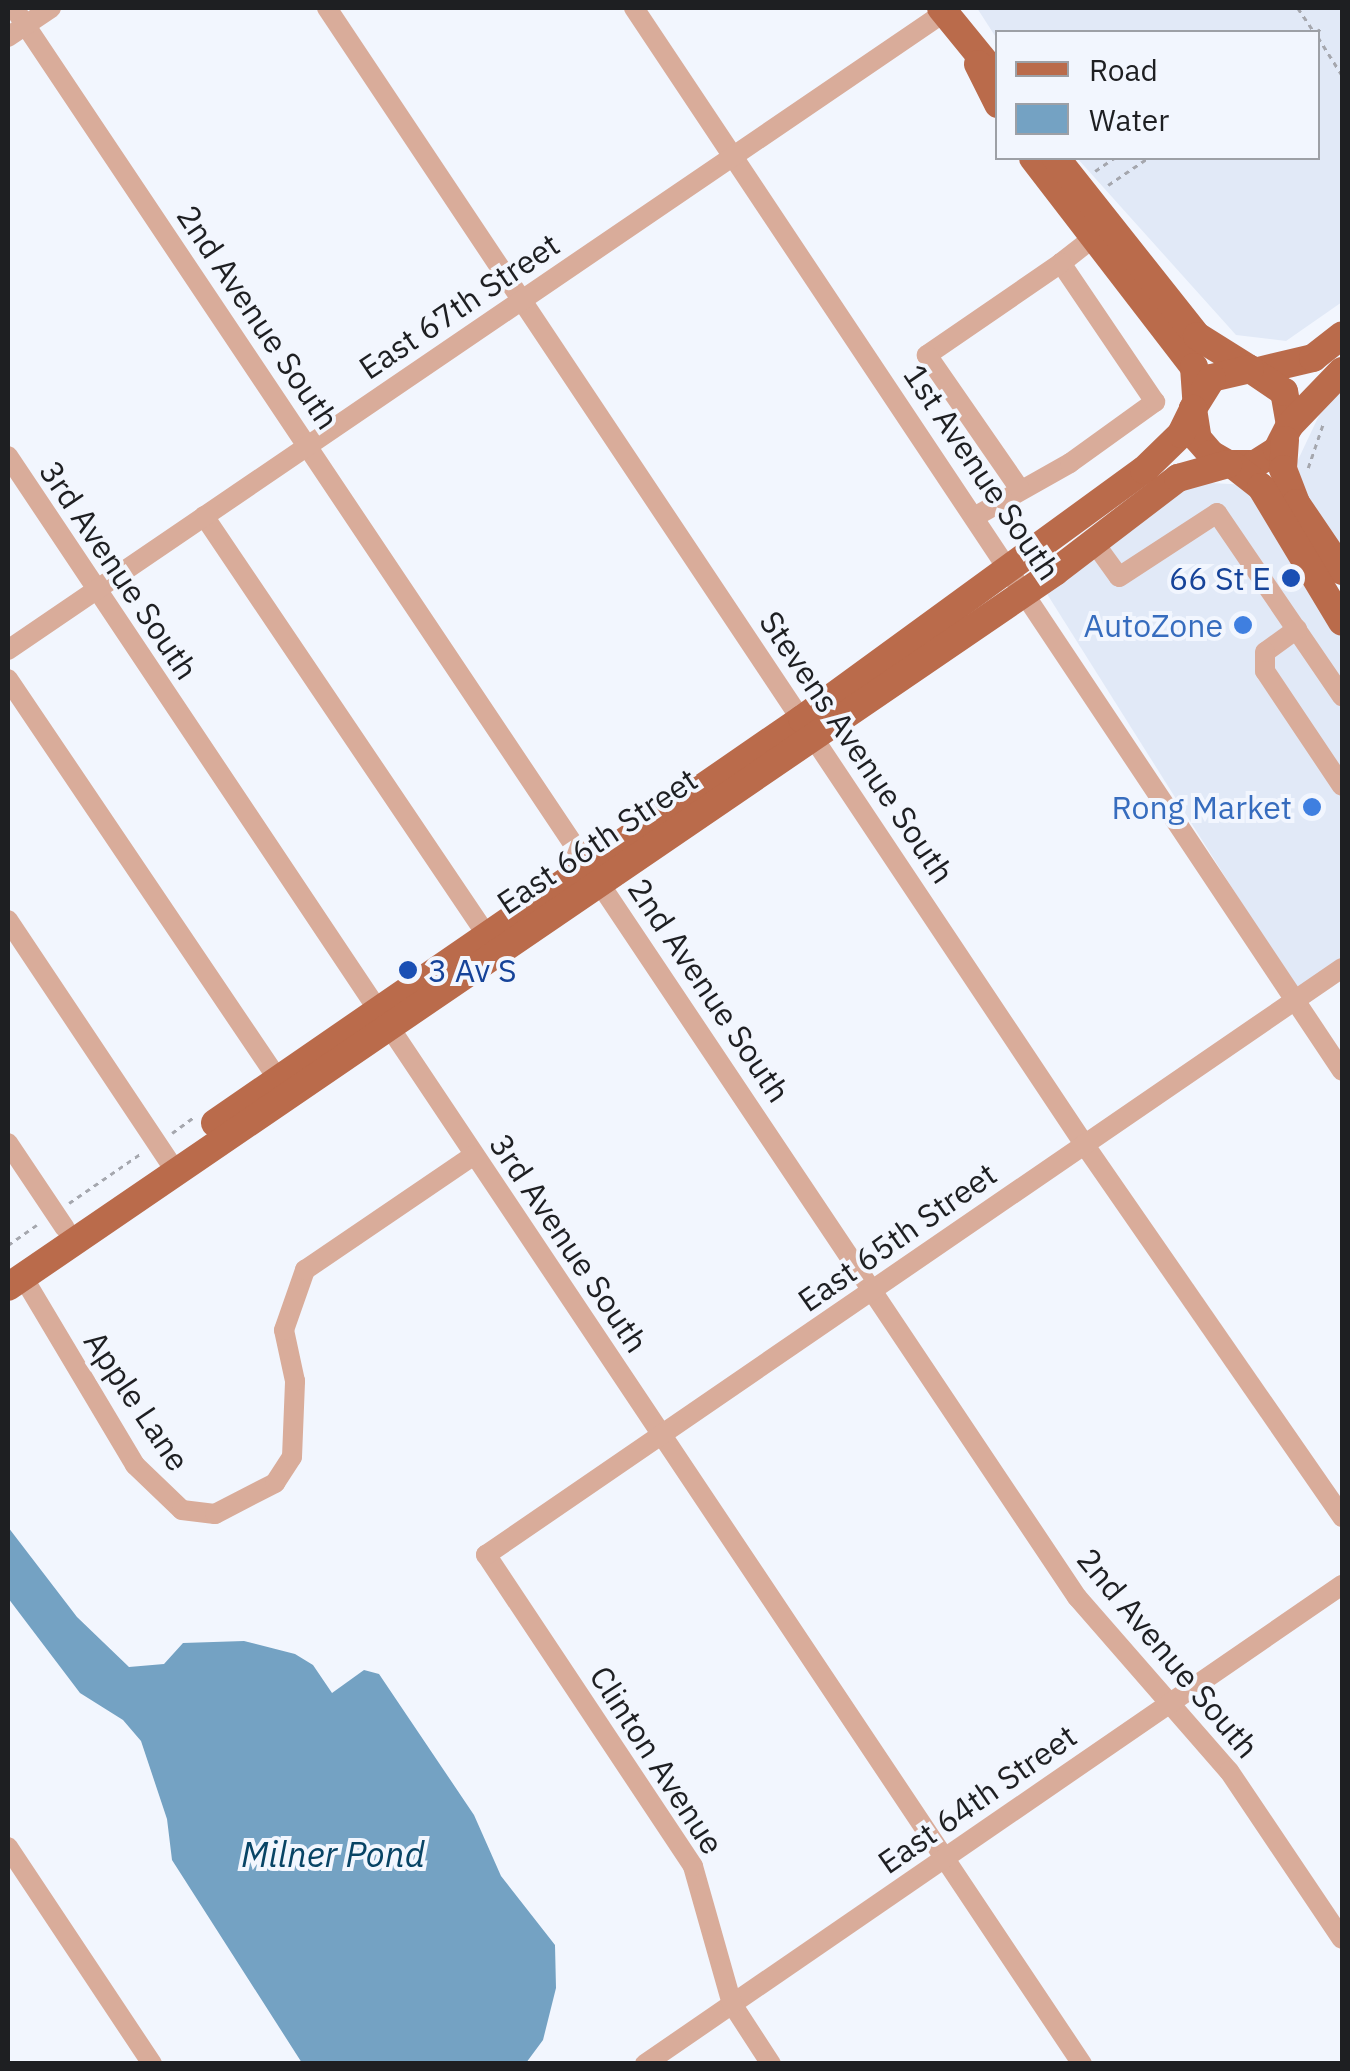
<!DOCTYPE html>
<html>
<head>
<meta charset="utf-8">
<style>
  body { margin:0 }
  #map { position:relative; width:1350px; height:2071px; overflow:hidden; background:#f2f6fe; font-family:"IBM Plex Sans",sans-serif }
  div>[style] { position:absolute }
  .built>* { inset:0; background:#e1e9f7 }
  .water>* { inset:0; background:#74a2c3 }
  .path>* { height:2.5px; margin-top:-1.25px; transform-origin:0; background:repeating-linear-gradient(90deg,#a5a7ae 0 5px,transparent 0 10px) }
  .minor>* { height:20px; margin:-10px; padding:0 10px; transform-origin:10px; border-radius:10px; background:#d9ac9a }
  .major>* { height:28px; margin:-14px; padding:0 14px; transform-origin:14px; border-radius:14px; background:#ba6b4b }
  .dots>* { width:28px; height:28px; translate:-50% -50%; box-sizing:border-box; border:5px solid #f2f6fe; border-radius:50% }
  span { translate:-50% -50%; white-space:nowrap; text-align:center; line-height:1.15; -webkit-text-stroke:8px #f2f6fe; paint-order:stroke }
  .street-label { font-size:32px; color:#1e1f22 }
  .transit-label { font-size:32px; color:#164399 }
  .right { translate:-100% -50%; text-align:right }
  .left { translate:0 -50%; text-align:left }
  .shop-label { font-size:32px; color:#366cbe }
  .water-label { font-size:35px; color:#084465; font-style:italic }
  .frame { position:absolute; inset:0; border:10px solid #1e1f22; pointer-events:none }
  .legend { position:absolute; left:995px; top:30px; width:325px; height:130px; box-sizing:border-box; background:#f2f6fe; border:2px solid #9da0a6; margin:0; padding:12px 18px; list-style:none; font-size:30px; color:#1e1f22 }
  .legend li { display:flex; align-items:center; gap:20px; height:50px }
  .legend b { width:50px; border:2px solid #9da0a6 }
</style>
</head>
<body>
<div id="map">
  <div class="built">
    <i style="clip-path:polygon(977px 8px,1342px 8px,1342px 302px,1286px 341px,1236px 335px,1077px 158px,1318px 158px,1318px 32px,998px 32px,997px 39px)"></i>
    <i style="clip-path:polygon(1342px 387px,1342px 562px,1304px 503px,1297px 462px,1323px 407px)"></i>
    <i style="clip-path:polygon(1193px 482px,1248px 485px,1342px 615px,1342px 960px,1297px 991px,1042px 586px)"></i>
  </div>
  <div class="water">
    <i style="clip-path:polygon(8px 1527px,77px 1617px,129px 1667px,164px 1664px,183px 1643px,244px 1641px,295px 1654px,313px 1665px,332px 1693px,364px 1670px,379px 1674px,474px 1815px,501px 1876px,555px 1945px,556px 1988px,543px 2040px,526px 2063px,302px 2063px,172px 1860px,167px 1819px,141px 1741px,123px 1720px,80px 1693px,8px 1598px)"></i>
  </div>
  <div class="path">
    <i style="left:1298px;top:8px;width:29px;rotate:56deg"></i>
    <i style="left:1316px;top:32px;width:9px;rotate:-36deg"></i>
    <i style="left:1318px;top:37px;width:45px;rotate:57.7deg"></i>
    <i style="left:1095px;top:171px;width:23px;rotate:-34deg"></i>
    <i style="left:1108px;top:185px;width:48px;rotate:-34deg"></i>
    <i style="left:1308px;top:468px;width:46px;rotate:-71.2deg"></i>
    <i style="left:1011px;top:537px;width:17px;rotate:-36deg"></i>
    <i style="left:172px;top:1133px;width:27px;rotate:-36deg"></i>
    <i style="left:69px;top:1203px;width:86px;rotate:-34.6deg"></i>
    <i style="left:8px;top:1245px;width:35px;rotate:-35deg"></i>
  </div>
  <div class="minor">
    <i style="left:14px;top:8px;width:1912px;rotate:56.22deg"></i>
    <i style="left:1077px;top:1597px;width:231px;rotate:48.9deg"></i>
    <i style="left:1229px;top:1771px;width:202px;rotate:56.1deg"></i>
    <i style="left:327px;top:8px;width:1365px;rotate:56.32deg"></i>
    <i style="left:1084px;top:1144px;width:454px;rotate:55.3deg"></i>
    <i style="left:634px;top:8px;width:1277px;rotate:56.33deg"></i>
    <i style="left:8px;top:37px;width:52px;rotate:-34deg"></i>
    <i style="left:1061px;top:263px;width:37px;rotate:-38deg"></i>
    <i style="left:8px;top:456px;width:1934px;rotate:56.26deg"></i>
    <i style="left:204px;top:516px;width:519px;rotate:56deg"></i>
    <i style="left:976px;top:516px;width:108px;rotate:-29.4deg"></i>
    <i style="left:1070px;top:463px;width:105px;rotate:-35.7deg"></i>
    <i style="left:1155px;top:402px;width:168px;rotate:-124.1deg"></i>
    <i style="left:1061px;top:263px;width:163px;rotate:145.5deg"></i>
    <i style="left:927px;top:355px;width:162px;rotate:55.3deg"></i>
    <i style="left:1093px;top:541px;width:44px;rotate:54.2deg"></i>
    <i style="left:1119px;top:577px;width:117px;rotate:-33.1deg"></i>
    <i style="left:1217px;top:513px;width:222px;rotate:55.7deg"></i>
    <i style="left:1297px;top:629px;width:39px;rotate:144deg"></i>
    <i style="left:1265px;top:652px;width:19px;rotate:90deg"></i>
    <i style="left:1265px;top:671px;width:138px;rotate:56.2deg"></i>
    <i style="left:8px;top:650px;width:1141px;rotate:-34.25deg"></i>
    <i style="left:8px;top:679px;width:483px;rotate:56deg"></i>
    <i style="left:8px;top:920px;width:303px;rotate:56.3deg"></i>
    <i style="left:8px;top:1143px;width:102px;rotate:56.2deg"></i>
    <i style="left:23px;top:1277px;width:219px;rotate:59.2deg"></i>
    <i style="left:135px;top:1465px;width:65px;rotate:43.8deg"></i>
    <i style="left:182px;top:1510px;width:33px;rotate:7deg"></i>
    <i style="left:215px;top:1514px;width:68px;rotate:-27.3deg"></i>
    <i style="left:275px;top:1483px;width:31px;rotate:-57deg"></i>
    <i style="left:292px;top:1457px;width:76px;rotate:-87.7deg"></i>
    <i style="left:295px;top:1381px;width:52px;rotate:-102.2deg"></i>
    <i style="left:284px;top:1330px;width:64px;rotate:-70.7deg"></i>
    <i style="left:305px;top:1270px;width:204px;rotate:-34.2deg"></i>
    <i style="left:8px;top:1847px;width:260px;rotate:56.4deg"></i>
    <i style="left:645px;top:2064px;width:846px;rotate:-34.5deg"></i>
    <i style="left:771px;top:2064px;width:72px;rotate:-123deg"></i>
    <i style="left:732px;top:2004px;width:143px;rotate:-105.8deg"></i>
    <i style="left:693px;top:1866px;width:374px;rotate:-123.6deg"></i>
    <i style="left:486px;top:1555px;width:1038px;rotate:-34.44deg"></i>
  </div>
  <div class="major">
    <i style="left:941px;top:8px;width:90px;rotate:50.8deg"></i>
    <i style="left:978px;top:64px;width:45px;rotate:63.4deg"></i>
    <i style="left:1033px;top:158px;width:264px;rotate:52.4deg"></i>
    <i style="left:1194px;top:367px;width:32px;rotate:86deg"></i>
    <i style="left:1056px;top:158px;width:227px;rotate:51.6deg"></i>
    <i style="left:1197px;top:336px;width:62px;rotate:31.9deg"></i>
    <i style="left:1258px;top:371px;width:57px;rotate:-13.3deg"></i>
    <i style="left:1313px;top:358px;width:37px;rotate:-38deg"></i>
    <i style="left:1290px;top:425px;width:34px;rotate:-100deg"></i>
    <i style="left:1284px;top:392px;width:41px;rotate:-145.9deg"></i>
    <i style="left:1250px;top:369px;width:39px;rotate:167deg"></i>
    <i style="left:1212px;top:378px;width:36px;rotate:122deg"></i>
    <i style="left:1193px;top:409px;width:30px;rotate:81deg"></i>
    <i style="left:1198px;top:439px;width:20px;rotate:49deg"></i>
    <i style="left:1211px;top:454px;width:20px;rotate:30deg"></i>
    <i style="left:1228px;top:464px;width:27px"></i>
    <i style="left:1255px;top:464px;width:26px;rotate:-32deg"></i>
    <i style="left:1277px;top:450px;width:28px;rotate:-63deg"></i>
    <i style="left:1290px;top:425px;width:75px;rotate:-46.1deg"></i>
    <i style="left:1285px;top:440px;width:29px;rotate:94deg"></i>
    <i style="left:1283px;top:469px;width:36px;rotate:69deg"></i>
    <i style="left:1296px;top:503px;width:82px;rotate:55.9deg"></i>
    <i style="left:1233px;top:465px;width:36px;rotate:38deg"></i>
    <i style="left:1261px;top:487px;width:157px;rotate:59deg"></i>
    <i style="left:215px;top:1123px;width:713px;rotate:-34.54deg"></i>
    <i style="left:802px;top:719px;width:423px;rotate:-36.1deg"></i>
    <i style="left:1144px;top:470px;width:52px;rotate:-44.2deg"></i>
    <i style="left:1181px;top:434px;width:28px;rotate:-64deg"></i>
    <i style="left:8px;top:1287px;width:1268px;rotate:-34.33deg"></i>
    <i style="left:1055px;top:572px;width:155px;rotate:-37.4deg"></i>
    <i style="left:1178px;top:478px;width:52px;rotate:-15.6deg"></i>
  </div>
  <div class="dots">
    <i style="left:1291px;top:578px;background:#1a4fb4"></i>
    <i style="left:1243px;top:625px;background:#3f7fe0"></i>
    <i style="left:1312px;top:807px;background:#3f7fe0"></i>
    <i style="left:408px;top:970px;background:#1a4fb4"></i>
  </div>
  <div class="street-label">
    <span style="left:459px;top:306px;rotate:-34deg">East 67th Street</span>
    <span style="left:258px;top:317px;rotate:56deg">2nd Avenue South</span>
    <span style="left:982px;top:472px;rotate:56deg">1st Avenue South</span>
    <span style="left:119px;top:570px;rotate:56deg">3rd Avenue South</span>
    <span style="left:857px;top:747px;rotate:56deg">Stevens Avenue South</span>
    <span style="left:597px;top:841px;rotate:-34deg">East 66th Street</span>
    <span style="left:709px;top:990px;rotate:56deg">2nd Avenue South</span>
    <span style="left:897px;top:1237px;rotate:-35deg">East 65th Street</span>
    <span style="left:569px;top:1243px;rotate:56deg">3rd Avenue South</span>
    <span style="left:137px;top:1401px;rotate:56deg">Apple Lane</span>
    <span style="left:1168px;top:1653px;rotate:50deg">2nd Avenue South</span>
    <span style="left:657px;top:1760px;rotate:57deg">Clinton Avenue</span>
    <span style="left:977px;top:1799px;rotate:-35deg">East 64th Street</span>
  </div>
  <div class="transit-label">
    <span class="right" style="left:1271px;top:578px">66 St E</span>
    <span class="left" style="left:428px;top:970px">3 Av S</span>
  </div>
  <div class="shop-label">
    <span class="right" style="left:1223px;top:625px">AutoZone</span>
    <span class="right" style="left:1292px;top:807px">Rong Market</span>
  </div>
  <div class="water-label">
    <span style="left:333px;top:1854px">Milner Pond</span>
  </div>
  <div class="frame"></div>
  <ul class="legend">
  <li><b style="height:12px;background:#ba6b4b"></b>Road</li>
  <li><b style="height:28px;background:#74a2c3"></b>Water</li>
  </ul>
</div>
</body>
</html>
